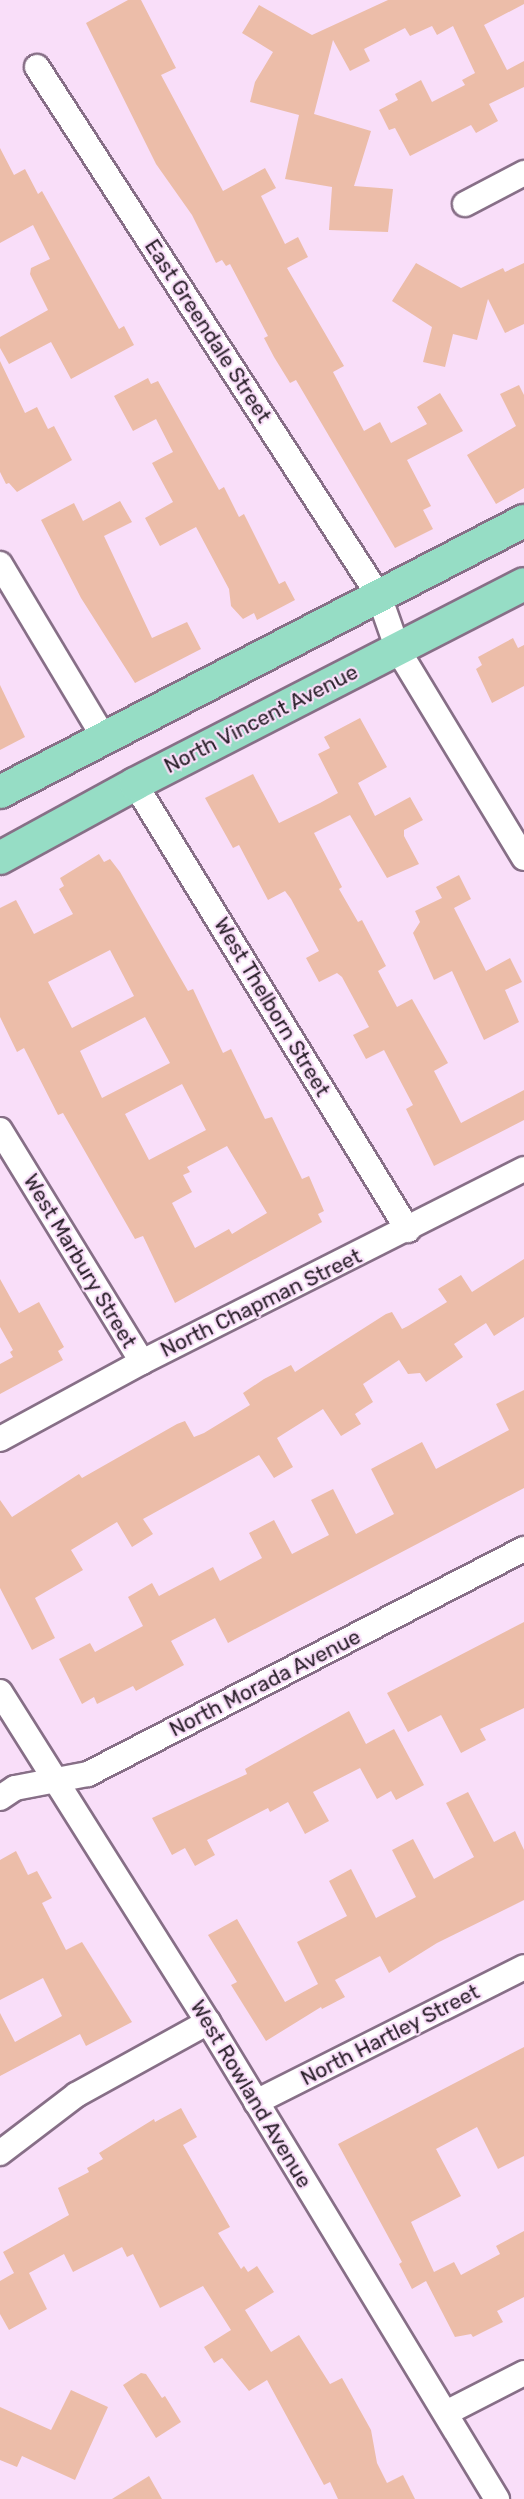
<!DOCTYPE html>
<html>
<head>
<meta charset="utf-8">
<style>
  body { margin:0 }
  #map { position:relative; width:524px; height:2499px; overflow:hidden; background:#f9def9; font-family:Rubik,sans-serif }
  div>[style] { position:absolute }
  .building>* { inset:0; background:#ecbda9 }
  .roads { filter:drop-shadow(2px 0 #876f87) drop-shadow(-2px 0 #876f87) drop-shadow(0 2px #876f87) drop-shadow(0 -2px #876f87) }
  .minor>* { height:24px; margin:-12px; padding:0 12px; transform-origin:12px; border-radius:12px; background:#fff }
  .major>* { height:32px; margin:-16px; padding:0 16px; transform-origin:16px; border-radius:16px; background:#96ddc5 }
  span { translate:-50% -50%; white-space:nowrap; text-align:center; line-height:1.15; -webkit-text-stroke:4.5px #f9def9; paint-order:stroke }
  .street-label { font-size:21px; color:#2b212b }
</style>
</head>
<body>
<div id="map">
  <div class="building">
    <i style="clip-path:polygon(128px 0,141px 0,176px 68px,161px 75px,223px 191px,265px 168px,276px 188px,261px 196px,285px 244px,298px 237px,308px 257px,287px 268px,344px 366px,333px 372px,364px 431px,380px 422px,391px 443px,427px 424px,417px 407px,440px 393px,463px 431px,407px 460px,431px 506px,423px 510px,433px 529px,395px 548px,296px 380px,290px 383px,274px 357px,264px 338px,268px 336px,230px 264px,226px 266px,222px 260px,216px 263px,192px 215px,156px 164px,86px 23px)"></i>
    <i style="clip-path:polygon(388px 0,524px 0,524px 4px,484px 25px,507px 70px,524px 61px,524px 87px,489px 104px,498px 121px,476px 133px,471px 125px,410px 156px,395px 128px,389px 130px,379px 110px,398px 100px,395px 94px,421px 80px,432px 102px,465px 85px,462px 80px,475px 73px,453px 26px,437px 35px,432px 26px,410px 36px,405px 28px,364px 49px,370px 61px,350px 71px,333px 40px,314px 114px,371px 131px,354px 186px,393px 189px,388px 232px,329px 230px,332px 187px,285px 179px,299px 115px,250px 102px,255px 82px,273px 52px,242px 33px,259px 5px,312px 35px)"></i>
    <i style="clip-path:polygon(0 148px,14px 175px,25px 169px,38px 194px,42px 191px,119px 329px,124px 326px,134px 345px,71px 379px,51px 342px,9px 364px,0 348px,0 337px,48px 310px,30px 274px,31px 268px,50px 259px,33px 225px,0 243px)"></i>
    <i style="clip-path:polygon(416px 263px,461px 288px,503px 268px,505px 272px,524px 263px,524px 324px,505px 333px,488px 299px,477px 340px,453px 334px,445px 367px,423px 362px,432px 327px,392px 301px)"></i>
    <i style="clip-path:polygon(0 361px,25px 413px,37px 407px,48px 429px,54px 426px,72px 460px,17px 492px,9px 483px,6px 484px,0 472px)"></i>
    <i style="clip-path:polygon(148px 378px,151px 384px,158px 381px,219px 490px,224px 487px,239px 517px,244px 514px,279px 584px,285px 581px,295px 600px,257px 620px,254px 613px,243px 619px,231px 606px,229px 589px,196px 527px,160px 546px,145px 518px,173px 502px,152px 463px,173px 452px,156px 419px,133px 431px,114px 396px)"></i>
    <i style="clip-path:polygon(519px 385px,524px 395px,524px 488px,496px 504px,467px 455px,516px 426px,500px 394px)"></i>
    <i style="clip-path:polygon(120px 501px,132px 522px,104px 536px,152px 638px,187px 622px,201px 649px,135px 683px,81px 598px,41px 520px,74px 503px,83px 521px)"></i>
    <i style="clip-path:polygon(513px 638px,518px 648px,524px 645px,524px 686px,492px 703px,476px 669px,482px 665px,478px 657px)"></i>
    <i style="clip-path:polygon(0 685px,25px 737px,0 750px)"></i>
    <i style="clip-path:polygon(360px 718px,387px 767px,358px 783px,375px 816px,410px 797px,423px 820px,404px 830px,404px 836px,419px 864px,387px 878px,350px 815px,314px 833px,342px 887px,339px 889px,358px 922px,362px 920px,386px 966px,378px 971px,397px 1007px,412px 999px,448px 1063px,434px 1071px,461px 1123px,524px 1090px,524px 1120px,434px 1166px,406px 1109px,413px 1105px,384px 1050px,366px 1059px,353px 1035px,369px 1027px,342px 977px,337px 973px,319px 982px,306px 958px,319px 951px,291px 899px,285px 891px,268px 900px,239px 845px,233px 848px,205px 798px,253px 774px,279px 823px,320px 803px,338px 793px,318px 754px,330px 748px,324px 737px)"></i>
    <i style="clip-path:polygon(evenodd,99px 854px,104px 862px,110px 859px,120px 872px,188px 991px,193px 989px,223px 1053px,231px 1049px,265px 1119px,272px 1117px,302px 1179px,309px 1176px,324px 1211px,318px 1214px,322px 1222px,175px 1303px,143px 1236px,135px 1239px,63px 1113px,58px 1115px,24px 1048px,17px 1052px,0 1017px,0 908px,16px 900px,34px 934px,73px 914px,59px 889px,64px 886px,60px 878px,99px 854px,110px 950px,134px 996px,72px 1028px,48px 982px,110px 950px,99px 854px,145px 1017px,170px 1063px,102px 1098px,80px 1051px,145px 1017px,99px 854px,182px 1084px,206px 1130px,149px 1160px,125px 1114px,182px 1084px,99px 854px,227px 1146px,267px 1213px,232px 1234px,229px 1229px,195px 1248px,172px 1203px,192px 1192px,183px 1175px,190px 1172px,187px 1167px,227px 1146px)"></i>
    <i style="clip-path:polygon(459px 875px,471px 899px,454px 908px,486px 971px,510px 958px,522px 982px,505px 990px,519px 1022px,484px 1040px,452px 971px,434px 980px,413px 933px,420px 922px,415px 911px,442px 898px,436px 887px)"></i>
    <i style="clip-path:polygon(524px 1259px,524px 1317px,494px 1336px,486px 1323px,454px 1344px,463px 1357px,426px 1382px,420px 1373px,408px 1374px,399px 1360px,363px 1384px,373px 1402px,355px 1414px,361px 1424px,341px 1436px,323px 1409px,277px 1438px,293px 1467px,274px 1478px,259px 1455px,143px 1519px,153px 1534px,132px 1547px,117px 1522px,71px 1550px,83px 1570px,35px 1598px,55px 1638px,32px 1650px,0 1588px,0 1500px,12px 1517px,79px 1474px,82px 1478px,177px 1424px,185px 1421px,194px 1437px,204px 1433px,250px 1405px,243px 1393px,264px 1379px,291px 1365px,295px 1372px,386px 1314px,392px 1312px,402px 1329px,408px 1326px,447px 1302px,438px 1289px,461px 1275px,472px 1292px)"></i>
    <i style="clip-path:polygon(0 1279px,19px 1313px,39px 1302px,64px 1347px,58px 1351px,63px 1360px,0 1394px,0 1364px,13px 1357px,10px 1352px,13px 1350px,0 1327px)"></i>
    <i style="clip-path:polygon(524px 1390px,524px 1488px,228px 1643px,215px 1618px,171px 1641px,184px 1665px,136px 1691px,133px 1686px,97px 1704px,94px 1697px,82px 1704px,59px 1659px,90px 1643px,95px 1652px,143px 1626px,128px 1597px,152px 1583px,159px 1596px,213px 1567px,220px 1581px,262px 1558px,249px 1533px,274px 1520px,292px 1554px,329px 1535px,311px 1500px,333px 1489px,356px 1534px,394px 1514px,371px 1469px,422px 1442px,436px 1469px,509px 1430px,496px 1404px)"></i>
    <i style="clip-path:polygon(524px 1622px,524px 1708px,480px 1729px,486px 1740px,461px 1753px,441px 1715px,408px 1732px,387px 1693px)"></i>
    <i style="clip-path:polygon(349px 1711px,366px 1744px,394px 1729px,424px 1785px,396px 1800px,391px 1791px,377px 1799px,360px 1768px,313px 1792px,329px 1821px,305px 1834px,288px 1802px,270px 1812px,268px 1808px,207px 1840px,215px 1855px,195px 1866px,185px 1848px,172px 1855px,152px 1818px,247px 1774px,245px 1769px)"></i>
    <i style="clip-path:polygon(468px 1792px,494px 1842px,515px 1831px,524px 1850px,524px 1900px,437px 1943px,389px 1973px,380px 1956px,335px 1980px,345px 1997px,322px 2009px,321px 2007px,266px 2041px,231px 1985px,237px 1982px,208px 1935px,237px 1919px,285px 2002px,318px 1984px,297px 1942px,347px 1916px,329px 1881px,351px 1869px,376px 1918px,416px 1897px,392px 1850px,413px 1839px,434px 1879px,474px 1857px,446px 1803px)"></i>
    <i style="clip-path:polygon(16px 1851px,28px 1875px,37px 1871px,52px 1898px,42px 1903px,66px 1950px,82px 1942px,132px 2022px,86px 2046px,80px 2034px,0 2076px,0 2013px,15px 2042px,62px 2016px,43px 1978px,0 2000px,0 1860px)"></i>
    <i style="clip-path:polygon(524px 2047px,524px 2156px,498px 2169px,477px 2127px,436px 2149px,461px 2196px,411px 2222px,434px 2272px,454px 2262px,461px 2275px,500px 2254px,496px 2246px,524px 2231px,524px 2297px,497px 2311px,503px 2322px,473px 2337px,471px 2334px,455px 2337px,426px 2281px,412px 2289px,399px 2264px,402px 2262px,338px 2144px)"></i>
    <i style="clip-path:polygon(181px 2108px,197px 2137px,183px 2145px,230px 2227px,218px 2233px,241px 2269px,244px 2266px,248px 2272px,257px 2266px,274px 2292px,245px 2310px,271px 2352px,299px 2335px,330px 2384px,342px 2378px,371px 2430px,377px 2463px,387px 2483px,403px 2475px,415px 2499px,338px 2499px,330px 2482px,324px 2485px,267px 2380px,249px 2391px,222px 2358px,214px 2363px,204px 2347px,231px 2330px,203px 2286px,160px 2308px,133px 2254px,127px 2257px,122px 2247px,73px 2272px,64px 2254px,29px 2273px,47px 2309px,9px 2330px,0 2314px,0 2281px,14px 2273px,3px 2252px,69px 2215px,58px 2188px,89px 2172px,87px 2168px,103px 2159px,99px 2153px,154px 2119px,155px 2122px)"></i>
    <i style="clip-path:polygon(141px 2373px,146px 2374px,162px 2398px,165px 2396px,181px 2422px,156px 2438px,123px 2385px)"></i>
    <i style="clip-path:polygon(71px 2390px,108px 2407px,75px 2480px,22px 2456px,17px 2467px,0 2460px,0 2407px,51px 2430px)"></i>
    <i style="clip-path:polygon(149px 2476px,162px 2499px,112px 2499px)"></i>
  </div>
  <div class="roads">
    <div class="minor">
      <i style="left:37px;top:67px;width:630px;rotate:57.12deg"></i>
      <i style="left:379px;top:596px;width:57px;rotate:70.6deg"></i>
      <i style="left:398px;top:650px;width:243px;rotate:58.8deg"></i>
      <i style="left:465px;top:204px;width:67px;rotate:-27.7deg"></i>
      <i style="left:0;top:564px;width:200px;rotate:59.1deg"></i>
      <i style="left:135px;top:784px;width:523px;rotate:58.53deg"></i>
      <i style="left:0;top:1130px;width:272px;rotate:58.5deg"></i>
      <i style="left:0;top:1439px;width:162px;rotate:-28.5deg"></i>
      <i style="left:142px;top:1362px;width:428px;rotate:-26.8deg"></i>
      <i style="left:0;top:1692px;width:390px;rotate:57.8deg"></i>
      <i style="left:208px;top:2022px;width:558px;rotate:58.79deg"></i>
      <i style="left:0;top:1798px;width:18px;rotate:-34deg"></i>
      <i style="left:15px;top:1788px;width:74px;rotate:-10.9deg"></i>
      <i style="left:88px;top:1774px;width:491px;rotate:-27.3deg"></i>
      <i style="left:256px;top:2102px;width:300px;rotate:-26.7deg"></i>
      <i style="left:0;top:2153px;width:96px;rotate:-37.3deg"></i>
      <i style="left:76px;top:2095px;width:151px;rotate:-28.9deg"></i>
      <i style="left:446px;top:2413px;width:88px;rotate:-27.1deg"></i>
    </div>
    <div class="major">
      <i style="left:0;top:792px;width:590px;rotate:-27.35deg"></i>
      <i style="left:0;top:858px;width:154px;rotate:-28.7deg"></i>
      <i style="left:135px;top:784px;width:437px;rotate:-27.2deg"></i>
    </div>
  </div>
  <div class="street-label">
    <span style="left:208px;top:331px;rotate:57deg">East Greendale Street</span>
    <span style="left:261px;top:719px;rotate:-27deg">North Vincent Avenue</span>
    <span style="left:272px;top:1007px;rotate:59deg">West Thelborn Street</span>
    <span style="left:80px;top:1261px;rotate:59deg">West Marbury Street</span>
    <span style="left:261px;top:1303px;rotate:-26deg">North Chapman Street</span>
    <span style="left:265px;top:1683px;rotate:-27deg">North Morada Avenue</span>
    <span style="left:390px;top:2035px;rotate:-27deg">North Hartley Street</span>
    <span style="left:251px;top:2094px;rotate:59deg">West Rowland Avenue</span>
  </div>
</div>
</body>
</html>
